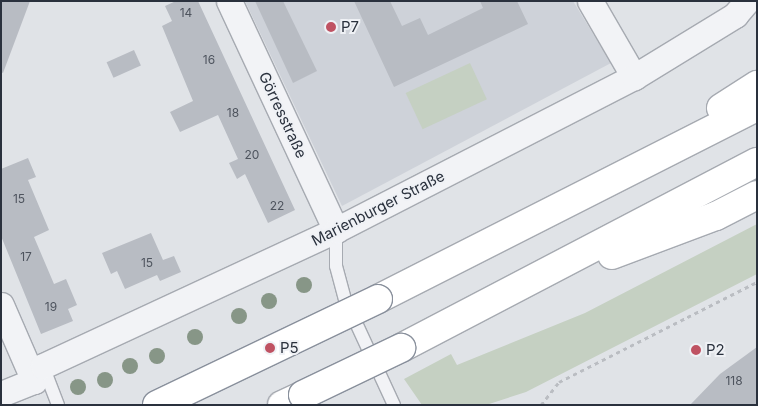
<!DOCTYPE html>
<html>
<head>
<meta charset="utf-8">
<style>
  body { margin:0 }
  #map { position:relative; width:758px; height:406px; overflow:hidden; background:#e0e3e7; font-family:Inter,sans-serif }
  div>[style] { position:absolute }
  .built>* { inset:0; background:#ced2d9 }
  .green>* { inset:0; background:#c5d0c2; transform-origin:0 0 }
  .building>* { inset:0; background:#b8bcc3; transform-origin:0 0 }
  .path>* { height:3px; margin-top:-1.5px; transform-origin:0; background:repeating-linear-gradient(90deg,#babdc2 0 4px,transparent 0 8px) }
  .roads { filter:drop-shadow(1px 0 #a6aab1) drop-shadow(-1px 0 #a6aab1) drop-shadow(0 1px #a6aab1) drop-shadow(0 -1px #a6aab1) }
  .lane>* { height:12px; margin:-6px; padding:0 6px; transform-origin:6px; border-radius:6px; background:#f2f3f6 }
  .street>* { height:25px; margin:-12.5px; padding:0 12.5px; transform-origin:12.5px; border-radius:12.5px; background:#f2f3f6 }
  .highway>* { height:28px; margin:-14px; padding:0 14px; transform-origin:14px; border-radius:14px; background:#fff }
  .bridges { filter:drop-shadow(1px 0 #89909c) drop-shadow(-1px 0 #89909c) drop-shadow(0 1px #89909c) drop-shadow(0 -1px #89909c) }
  .highway-bridge>* { height:28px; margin:-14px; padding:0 14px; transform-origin:14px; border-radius:14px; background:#fff }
  .trees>* { width:16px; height:16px; margin:-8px; border-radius:50%; background:#879687 }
  .dots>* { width:14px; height:14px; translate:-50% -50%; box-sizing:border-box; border:2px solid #eff1f5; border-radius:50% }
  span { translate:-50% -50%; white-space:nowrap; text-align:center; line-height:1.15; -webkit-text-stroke:4px #eff1f5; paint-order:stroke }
  .number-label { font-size:12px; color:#4e545e }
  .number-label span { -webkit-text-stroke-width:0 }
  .poi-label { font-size:15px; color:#2a313d }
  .left { translate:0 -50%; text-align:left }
  .street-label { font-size:15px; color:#2a313d }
  .frame { position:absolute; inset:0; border:2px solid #2a313d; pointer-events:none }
</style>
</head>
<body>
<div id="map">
  <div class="built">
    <i style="clip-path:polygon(245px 1px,573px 1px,611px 63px,342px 206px)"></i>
  </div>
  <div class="green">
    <i style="left:470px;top:63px;width:40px;height:71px;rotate:65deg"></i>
    <i style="clip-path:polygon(757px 224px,757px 274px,526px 392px,486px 405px,422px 405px,404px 379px,451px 354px,457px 365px,585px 313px)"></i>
  </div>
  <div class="building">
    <i style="clip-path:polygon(1px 1px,30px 1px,3px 73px,1px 72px)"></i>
    <i style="clip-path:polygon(176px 1px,198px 1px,295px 210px,268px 223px,245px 174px,237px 179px,229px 163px,238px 159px,218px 115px,180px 132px,170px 112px,193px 101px,162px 26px,172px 21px,165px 6px)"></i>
    <i style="clip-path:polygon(255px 1px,283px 1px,317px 71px,293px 83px)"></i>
    <i style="clip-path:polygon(354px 1px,390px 1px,402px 26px,420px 18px,428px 35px,483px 8px,480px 1px,517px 1px,528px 24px,394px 87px)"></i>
    <i style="left:134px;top:50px;width:17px;height:30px;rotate:66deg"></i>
    <i style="clip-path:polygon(28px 158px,36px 177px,28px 180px,49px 230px,34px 237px,54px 284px,66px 279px,77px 305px,68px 309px,73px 321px,41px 334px,1px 236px,1px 169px)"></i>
    <i style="clip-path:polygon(151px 233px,163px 260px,174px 256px,181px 272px,160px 281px,157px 275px,125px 289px,117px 271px,111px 274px,102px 253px)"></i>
    <i style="clip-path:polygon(757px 347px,757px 405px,690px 405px,720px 374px)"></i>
  </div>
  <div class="path">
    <i style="left:541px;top:405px;width:29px;rotate:-52deg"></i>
    <i style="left:559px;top:382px;width:222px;rotate:-26.8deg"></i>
  </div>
  <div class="roads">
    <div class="lane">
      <i style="left:336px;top:230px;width:36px;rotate:90deg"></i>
      <i style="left:336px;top:266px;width:34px;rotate:75deg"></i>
      <i style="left:345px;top:299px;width:117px;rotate:65.2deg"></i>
      <i style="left:43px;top:366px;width:42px;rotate:69deg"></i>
    </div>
    <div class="street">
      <i style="left:229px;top:1px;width:253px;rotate:65deg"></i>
      <i style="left:590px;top:1px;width:88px;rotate:59.9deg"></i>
      <i style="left:1px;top:305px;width:83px;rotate:66.5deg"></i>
      <i style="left:1px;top:394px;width:35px;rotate:-22deg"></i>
      <i style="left:34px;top:381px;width:17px;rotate:-59deg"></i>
      <i style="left:43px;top:366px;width:323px;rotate:-24.9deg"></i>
      <i style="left:336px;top:230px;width:335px;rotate:-27.2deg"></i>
      <i style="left:634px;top:77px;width:119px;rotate:-31.5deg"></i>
      <i style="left:735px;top:15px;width:18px;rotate:-49deg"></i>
    </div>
    <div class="highway">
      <i style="left:721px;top:108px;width:43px;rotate:-32.6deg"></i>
      <i style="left:612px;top:255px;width:111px;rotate:-20.6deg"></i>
      <i style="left:716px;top:216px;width:46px;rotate:-27.1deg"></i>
      <i style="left:378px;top:299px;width:425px;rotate:-26.9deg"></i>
      <i style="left:401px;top:348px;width:402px;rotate:-27.6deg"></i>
      <i style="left:282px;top:405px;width:23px;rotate:-25deg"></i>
    </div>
  </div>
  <div class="bridges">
    <div class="highway-bridge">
      <i style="left:303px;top:395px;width:109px;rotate:-25.6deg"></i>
      <i style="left:157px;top:405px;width:245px;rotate:-25.6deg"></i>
    </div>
  </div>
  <div class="trees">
    <i style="left:304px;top:285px"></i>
    <i style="left:269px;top:301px"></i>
    <i style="left:239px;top:316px"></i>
    <i style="left:195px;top:337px"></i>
    <i style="left:157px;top:356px"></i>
    <i style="left:130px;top:366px"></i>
    <i style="left:105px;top:380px"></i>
    <i style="left:78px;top:387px"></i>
  </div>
  <div class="dots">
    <i style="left:331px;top:27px;background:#bf5262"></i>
    <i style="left:270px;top:348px;background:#bf5262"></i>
    <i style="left:696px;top:350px;background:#bf5262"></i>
  </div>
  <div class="number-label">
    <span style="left:186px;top:13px">14</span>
    <span style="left:209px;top:60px">16</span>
    <span style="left:233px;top:113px">18</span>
    <span style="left:252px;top:155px">20</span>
    <span style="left:19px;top:199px">15</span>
    <span style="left:277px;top:206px">22</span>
    <span style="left:26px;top:257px">17</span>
    <span style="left:147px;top:263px">15</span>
    <span style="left:51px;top:307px">19</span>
    <span style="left:734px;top:381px">118</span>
  </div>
  <div class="poi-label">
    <span class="left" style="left:341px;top:27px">P7</span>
    <span class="left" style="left:280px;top:348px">P5</span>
    <span class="left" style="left:706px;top:350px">P2</span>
  </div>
  <div class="street-label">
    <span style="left:283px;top:115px;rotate:65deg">Görresstraße</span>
    <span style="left:378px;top:208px;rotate:-27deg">Marienburger Straße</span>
  </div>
  <div class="frame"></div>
</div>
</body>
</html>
